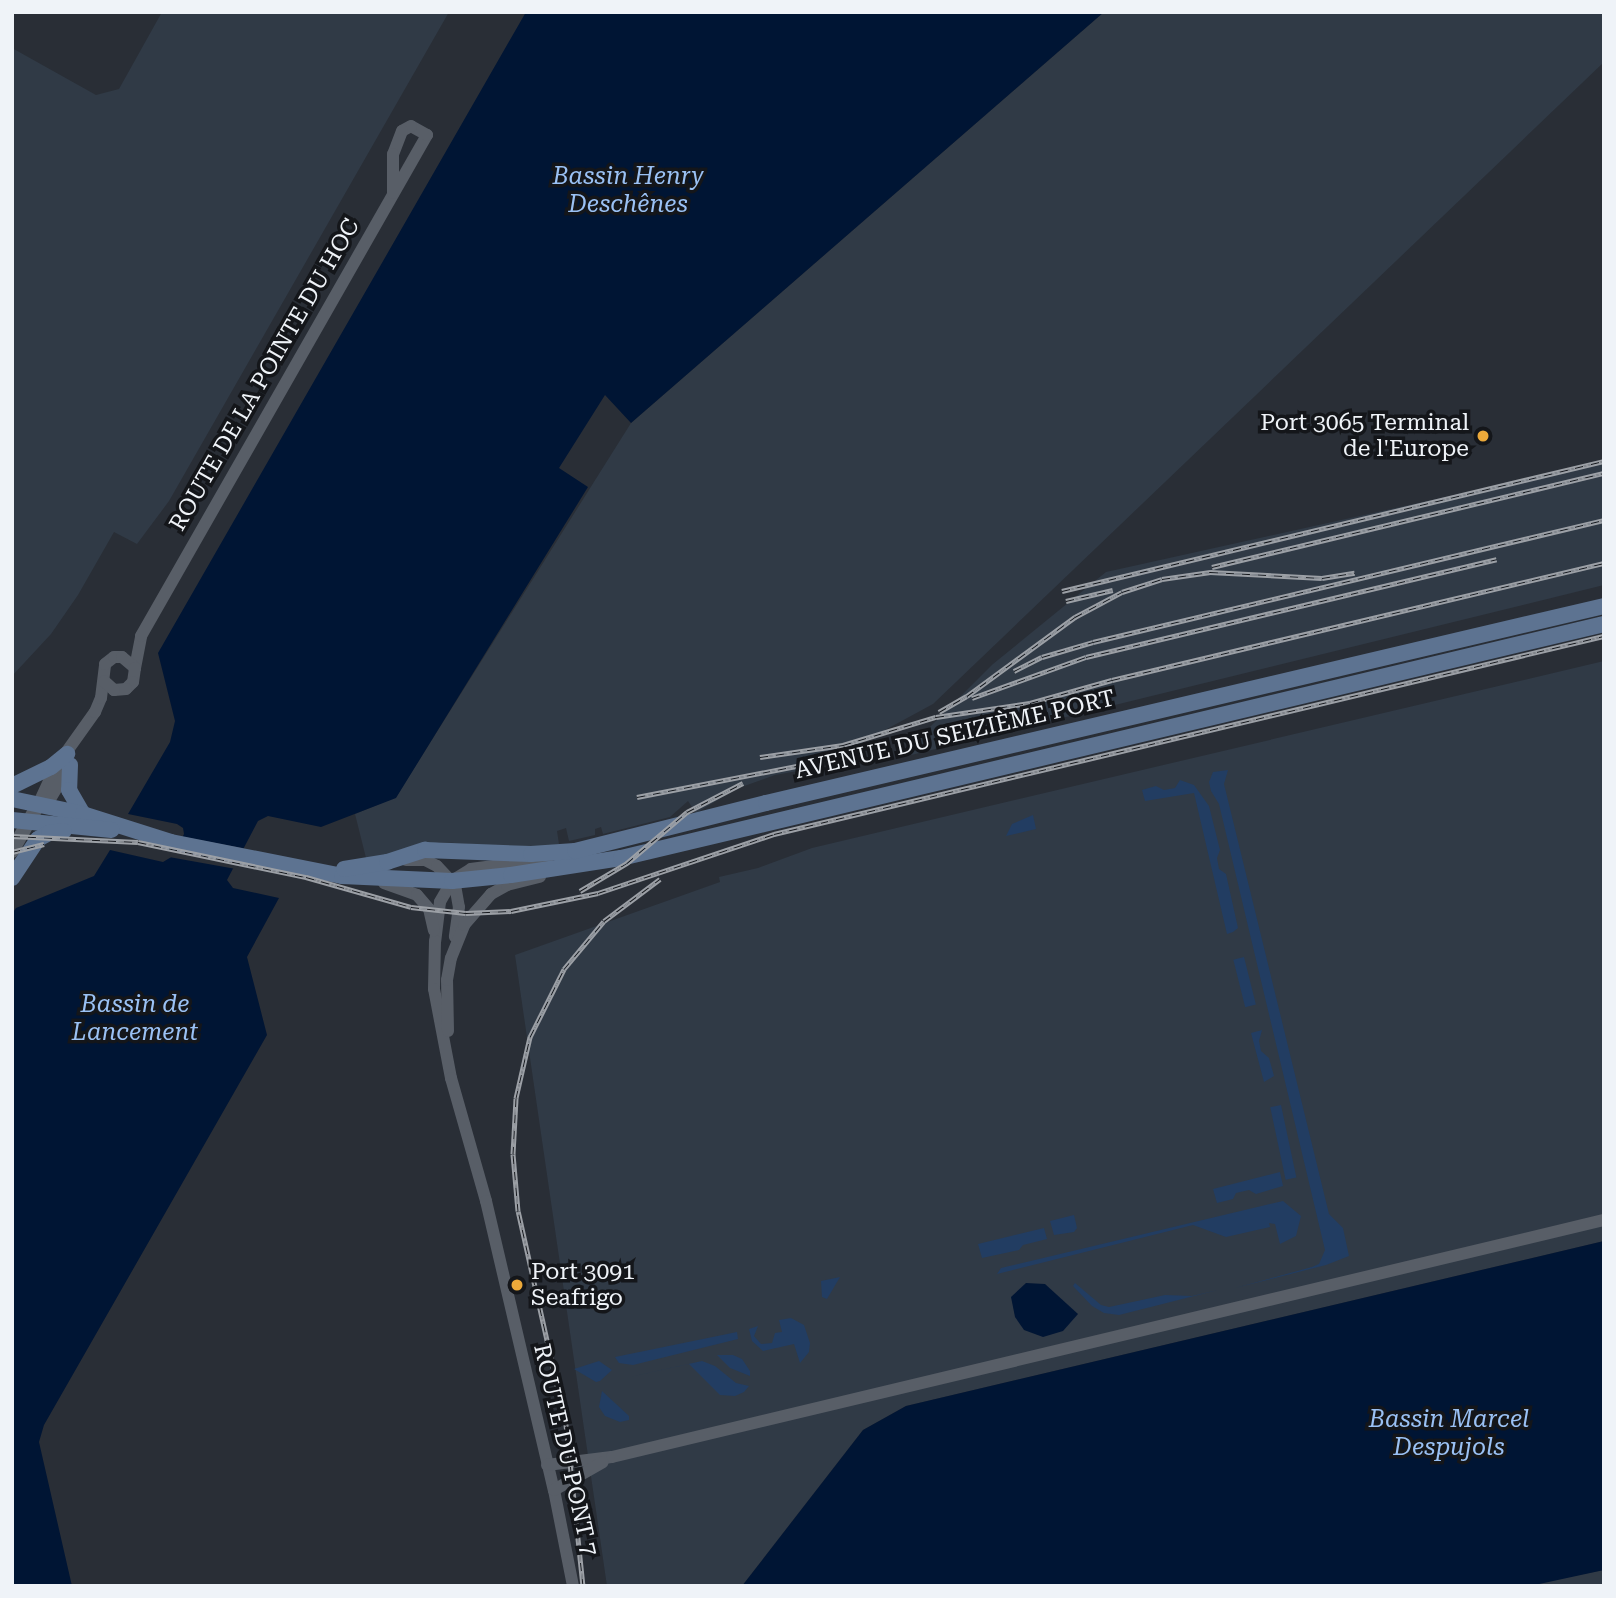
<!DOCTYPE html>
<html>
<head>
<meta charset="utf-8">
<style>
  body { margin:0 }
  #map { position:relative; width:1616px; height:1598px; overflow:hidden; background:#292e36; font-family:"Roboto Serif",serif }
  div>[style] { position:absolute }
  .built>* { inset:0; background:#303a46 }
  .green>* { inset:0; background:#223d62; transform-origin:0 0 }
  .water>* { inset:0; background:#001534 }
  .pier>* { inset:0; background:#292e36 }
  .minor>* { height:12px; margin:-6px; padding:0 6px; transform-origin:6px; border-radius:6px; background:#585e67 }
  .tertiary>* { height:14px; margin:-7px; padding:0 7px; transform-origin:7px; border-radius:7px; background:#585e67 }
  .secondary>* { height:16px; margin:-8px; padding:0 8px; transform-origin:8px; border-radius:8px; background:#5d7391 }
  .rail>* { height:5px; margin-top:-2.5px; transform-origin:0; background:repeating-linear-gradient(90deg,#14161a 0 8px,#9ca0a6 0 16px); box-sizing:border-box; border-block:2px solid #9ca0a6 }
  .dots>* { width:19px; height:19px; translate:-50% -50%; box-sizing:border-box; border:4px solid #14161a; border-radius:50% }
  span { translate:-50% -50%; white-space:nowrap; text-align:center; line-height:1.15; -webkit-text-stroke:7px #14161a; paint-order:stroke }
  .street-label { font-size:23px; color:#eff3f8 }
  .poi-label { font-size:23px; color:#eff3f8 }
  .right { translate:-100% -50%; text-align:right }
  .left { translate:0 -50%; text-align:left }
  .water-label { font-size:24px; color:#9ac1f4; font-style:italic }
  .frame { position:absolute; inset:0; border:14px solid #eff3f8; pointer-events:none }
</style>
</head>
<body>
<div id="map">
  <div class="built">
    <i style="clip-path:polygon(162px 12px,449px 12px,169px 501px,137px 544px,114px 532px,78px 595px,51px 634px,12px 676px,12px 48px,96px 95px,119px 89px)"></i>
    <i style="clip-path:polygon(1104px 12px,1604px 12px,1604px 62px,933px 704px,815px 768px,775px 775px,736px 789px,696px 813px,688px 801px,670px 817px,603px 834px,601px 827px,595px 829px,595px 835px,569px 841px,566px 828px,557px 831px,559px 844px,536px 848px,439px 842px,367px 862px,355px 814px,396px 797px,631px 423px)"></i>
    <i style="clip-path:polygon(1604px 462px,1604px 585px,899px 758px,993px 664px,1106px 572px)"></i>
    <i style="clip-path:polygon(1604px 661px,1604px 1241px,906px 1406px,863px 1430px,742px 1586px,607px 1586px,515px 955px,720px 882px,719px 877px,758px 868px,812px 848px)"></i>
    <i style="clip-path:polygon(1604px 1570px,1604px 1586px,1530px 1586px,1536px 1583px)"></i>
  </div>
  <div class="green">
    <i style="clip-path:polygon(1228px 770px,1224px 784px,1329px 1214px,1343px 1228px,1349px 1256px,1326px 1265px,1235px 1288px,1312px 1267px,1319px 1264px,1325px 1250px,1219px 804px,1211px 791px,1209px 782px,1213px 772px)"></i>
    <i style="clip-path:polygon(1180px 780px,1194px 785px,1209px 806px,1220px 850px,1217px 858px,1219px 869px,1226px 874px,1238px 928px,1233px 932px,1227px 934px,1194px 793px,1145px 801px,1142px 790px,1156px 786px,1164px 790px,1175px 788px)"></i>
    <i style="clip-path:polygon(1033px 815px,1036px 829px,1006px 836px,1012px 824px)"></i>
    <i style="left:1244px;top:957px;width:49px;height:11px;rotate:76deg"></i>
    <i style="clip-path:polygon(1262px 1030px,1259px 1041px,1261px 1051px,1269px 1058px,1274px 1076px,1264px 1082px,1251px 1033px)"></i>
    <i style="left:1281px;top:1105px;width:74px;height:11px;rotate:78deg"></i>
    <i style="clip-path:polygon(1280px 1172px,1283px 1186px,1256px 1194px,1249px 1190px,1236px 1193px,1233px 1199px,1217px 1203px,1213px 1189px)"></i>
    <i style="clip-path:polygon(1283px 1201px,1301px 1216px,1296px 1236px,1280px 1244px,1275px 1224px,1269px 1223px,1270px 1227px,1226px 1237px,1193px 1225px,997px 1274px,1001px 1268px)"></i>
    <i style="clip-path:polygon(1074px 1215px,1077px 1228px,1074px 1232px,1054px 1235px,1050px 1221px)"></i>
    <i style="clip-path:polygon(1044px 1228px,1047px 1239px,1023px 1245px,1019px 1250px,982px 1258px,978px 1244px)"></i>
    <i style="clip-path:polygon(840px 1277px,827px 1299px,822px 1297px,821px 1281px)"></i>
    <i style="clip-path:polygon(1075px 1283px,1101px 1305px,1109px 1307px,1165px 1295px,1192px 1296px,1218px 1290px,1119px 1315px,1104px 1313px,1092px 1306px,1073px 1286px)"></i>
    <i style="clip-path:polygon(791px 1318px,804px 1325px,810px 1343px,809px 1352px,800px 1363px,794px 1344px,763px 1351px,752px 1341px,749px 1329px,758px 1326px,754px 1336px,761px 1344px,772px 1343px,775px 1333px,782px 1332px,779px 1320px)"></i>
    <i style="clip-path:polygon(737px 1332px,738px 1339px,633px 1365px,619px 1363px,615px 1357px)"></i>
    <i style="clip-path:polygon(717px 1355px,733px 1355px,742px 1359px,750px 1371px,750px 1376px,730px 1368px)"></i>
    <i style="clip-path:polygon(599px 1361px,612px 1370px,600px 1381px,596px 1382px,574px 1369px)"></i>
    <i style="clip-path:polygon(702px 1361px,715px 1366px,736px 1383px,749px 1386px,744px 1392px,735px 1396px,720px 1395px,689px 1364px,616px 1380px)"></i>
    <i style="clip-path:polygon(602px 1391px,629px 1416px,629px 1420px,620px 1422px,605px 1416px,599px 1407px)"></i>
  </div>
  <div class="water">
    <i style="clip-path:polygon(526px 12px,1104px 12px,631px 423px,605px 395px,559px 468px,588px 487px,396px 798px,321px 827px,268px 816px,258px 821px,227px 880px,233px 888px,279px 898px,247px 957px,267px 1035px,44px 1425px,39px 1442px,72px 1586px,12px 1586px,12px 914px,16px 908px,94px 876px,110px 850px,163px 862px,173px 856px,184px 834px,183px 828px,177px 824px,128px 814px,170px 742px,175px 721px,158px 653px)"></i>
    <i style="clip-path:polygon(1604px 1241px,1604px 1570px,1530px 1586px,742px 1586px,863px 1430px,906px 1406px)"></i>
    <i style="clip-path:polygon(1026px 1283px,1045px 1284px,1078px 1314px,1063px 1331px,1043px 1337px,1024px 1330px,1015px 1317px,1011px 1297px)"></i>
  </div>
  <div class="pier">
    <i style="clip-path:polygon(179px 836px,247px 849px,236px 869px,169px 857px)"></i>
  </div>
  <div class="minor">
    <i style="left:135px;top:668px;width:33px;rotate:-79deg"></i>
    <i style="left:141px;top:636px;width:577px;rotate:-60.28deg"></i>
    <i style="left:427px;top:135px;width:18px;rotate:-151deg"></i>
    <i style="left:411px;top:126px;width:10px;rotate:151deg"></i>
    <i style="left:402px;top:131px;width:25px;rotate:111deg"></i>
    <i style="left:393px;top:154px;width:39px;rotate:90deg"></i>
    <i style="left:38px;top:805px;width:41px;rotate:-65.3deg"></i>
    <i style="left:55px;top:768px;width:69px;rotate:-54.5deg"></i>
    <i style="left:95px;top:712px;width:15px;rotate:-67deg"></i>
    <i style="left:101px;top:698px;width:34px;rotate:-83deg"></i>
    <i style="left:105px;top:664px;width:11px;rotate:-38deg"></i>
    <i style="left:114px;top:657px;width:8px"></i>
    <i style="left:122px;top:657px;width:17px;rotate:40deg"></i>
    <i style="left:135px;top:668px;width:14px;rotate:98deg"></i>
    <i style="left:133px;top:682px;width:10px;rotate:135deg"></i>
    <i style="left:126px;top:689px;width:12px;rotate:175deg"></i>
    <i style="left:114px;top:690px;width:13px;rotate:-138deg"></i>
    <i style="left:46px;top:806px;width:45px;rotate:-59.5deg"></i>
    <i style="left:547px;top:859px;width:77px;rotate:172.5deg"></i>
    <i style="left:471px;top:869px;width:22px;rotate:148deg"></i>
    <i style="left:452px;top:881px;width:24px;rotate:120deg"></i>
    <i style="left:440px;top:902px;width:39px;rotate:97deg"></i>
    <i style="left:435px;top:941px;width:48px;rotate:91.2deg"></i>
    <i style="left:434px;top:989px;width:91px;rotate:79.2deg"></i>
    <i style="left:451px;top:1078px;width:128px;rotate:74.1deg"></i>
    <i style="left:486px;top:1201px;width:297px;rotate:76.8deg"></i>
    <i style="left:554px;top:1490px;width:98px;rotate:78.8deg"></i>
    <i style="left:406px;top:860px;width:19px"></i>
    <i style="left:425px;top:860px;width:13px;rotate:27deg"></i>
    <i style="left:437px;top:866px;width:26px;rotate:47deg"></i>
    <i style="left:455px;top:885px;width:22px;rotate:80deg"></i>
    <i style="left:459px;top:907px;width:30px;rotate:98deg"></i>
    <i style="left:384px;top:883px;width:35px;rotate:20deg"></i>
    <i style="left:417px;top:895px;width:18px;rotate:49deg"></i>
    <i style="left:429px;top:909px;width:22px;rotate:77deg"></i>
    <i style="left:448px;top:1031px;width:51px;rotate:-91.1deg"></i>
    <i style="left:447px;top:980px;width:22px;rotate:-80deg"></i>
    <i style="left:451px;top:958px;width:35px;rotate:-68deg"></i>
    <i style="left:464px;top:925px;width:41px;rotate:-48.9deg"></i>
    <i style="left:491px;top:894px;width:18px;rotate:-29deg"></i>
    <i style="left:507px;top:885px;width:34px;rotate:-14deg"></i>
    <i style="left:547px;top:1465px;width:65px;rotate:-7deg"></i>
    <i style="left:612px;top:1457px;width:1020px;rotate:-13.44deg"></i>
    <i style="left:554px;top:1490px;width:56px;rotate:-29.7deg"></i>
  </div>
  <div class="tertiary">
    <i style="left:12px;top:851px;width:53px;rotate:-60.5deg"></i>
  </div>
  <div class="secondary">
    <i style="left:70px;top:765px;width:25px;rotate:92deg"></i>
    <i style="left:69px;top:790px;width:28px;rotate:60deg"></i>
    <i style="left:12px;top:786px;width:43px;rotate:-26deg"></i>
    <i style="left:51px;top:767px;width:21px;rotate:-39deg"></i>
    <i style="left:12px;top:799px;width:73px;rotate:11.9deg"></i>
    <i style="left:83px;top:814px;width:92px;rotate:17.7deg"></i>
    <i style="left:171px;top:842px;width:174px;rotate:11.2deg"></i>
    <i style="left:342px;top:876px;width:110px;rotate:2.6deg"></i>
    <i style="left:452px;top:881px;width:59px;rotate:-5.8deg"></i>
    <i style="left:511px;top:875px;width:111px;rotate:-8.8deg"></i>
    <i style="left:621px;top:858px;width:1010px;rotate:-13.39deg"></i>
    <i style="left:12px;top:820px;width:100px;rotate:5.7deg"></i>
    <i style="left:344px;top:869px;width:44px;rotate:-9.2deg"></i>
    <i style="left:387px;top:862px;width:40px;rotate:-18deg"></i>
    <i style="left:425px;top:850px;width:106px;rotate:2.2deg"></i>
    <i style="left:531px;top:854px;width:44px;rotate:-3.9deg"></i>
    <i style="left:575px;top:851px;width:197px;rotate:-14.1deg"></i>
    <i style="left:766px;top:803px;width:861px;rotate:-13.23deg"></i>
    <i style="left:12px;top:878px;width:47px;rotate:-56.3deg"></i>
    <i style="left:38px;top:839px;width:13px;rotate:-29deg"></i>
    <i style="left:49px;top:833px;width:15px;rotate:-8deg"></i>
  </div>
  <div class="rail">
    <i style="left:1212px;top:567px;width:403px;rotate:-13.5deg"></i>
    <i style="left:1062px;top:591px;width:557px;rotate:-13.49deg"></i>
    <i style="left:1066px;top:601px;width:48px;rotate:-13.2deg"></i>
    <i style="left:1014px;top:671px;width:31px;rotate:-27deg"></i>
    <i style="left:1042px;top:657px;width:53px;rotate:-16.4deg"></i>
    <i style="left:1093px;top:642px;width:525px;rotate:-13.43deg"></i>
    <i style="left:972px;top:698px;width:121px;rotate:-19.8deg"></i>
    <i style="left:1086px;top:657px;width:422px;rotate:-13.4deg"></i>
    <i style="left:939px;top:712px;width:32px;rotate:-30deg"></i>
    <i style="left:967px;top:696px;width:134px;rotate:-36.2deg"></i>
    <i style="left:1075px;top:617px;width:53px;rotate:-28deg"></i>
    <i style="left:1122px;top:592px;width:42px;rotate:-18deg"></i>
    <i style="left:1162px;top:579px;width:49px;rotate:-8.3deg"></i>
    <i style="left:1210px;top:572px;width:112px;rotate:3.1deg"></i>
    <i style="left:1322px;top:578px;width:33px;rotate:-9deg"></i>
    <i style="left:760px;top:757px;width:84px;rotate:-8.2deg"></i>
    <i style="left:843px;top:745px;width:97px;rotate:-16.8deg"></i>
    <i style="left:936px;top:717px;width:95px;rotate:-8.5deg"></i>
    <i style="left:1030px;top:703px;width:85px;rotate:-15.7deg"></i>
    <i style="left:1112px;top:680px;width:506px;rotate:-13.38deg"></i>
    <i style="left:637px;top:797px;width:178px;rotate:-11deg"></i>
    <i style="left:812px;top:763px;width:46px;rotate:-16.5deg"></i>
    <i style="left:12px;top:836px;width:126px;rotate:2.7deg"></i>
    <i style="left:138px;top:842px;width:172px;rotate:11.8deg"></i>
    <i style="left:306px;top:877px;width:109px;rotate:15.9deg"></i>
    <i style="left:411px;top:907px;width:55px;rotate:6.2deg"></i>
    <i style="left:466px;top:913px;width:45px;rotate:-2.5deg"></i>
    <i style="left:511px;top:911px;width:89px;rotate:-11.7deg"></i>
    <i style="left:598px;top:893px;width:186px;rotate:-18.5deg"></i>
    <i style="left:774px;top:834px;width:853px;rotate:-13.42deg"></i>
    <i style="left:12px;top:852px;width:33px;rotate:-14deg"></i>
    <i style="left:580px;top:891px;width:55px;rotate:-30.8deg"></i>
    <i style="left:627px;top:863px;width:79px;rotate:-40.4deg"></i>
    <i style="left:687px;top:812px;width:63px;rotate:-27.4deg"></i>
    <i style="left:583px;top:1586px;width:162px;rotate:-96deg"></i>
    <i style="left:566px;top:1425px;width:219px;rotate:-102.6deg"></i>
    <i style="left:518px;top:1211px;width:57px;rotate:-95deg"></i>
    <i style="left:513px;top:1154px;width:56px;rotate:-86.9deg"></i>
    <i style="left:516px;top:1098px;width:63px;rotate:-77.1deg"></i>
    <i style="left:530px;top:1037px;width:76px;rotate:-63.4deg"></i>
    <i style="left:564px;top:969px;width:62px;rotate:-50.2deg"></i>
    <i style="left:604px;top:921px;width:70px;rotate:-36.9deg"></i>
  </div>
  <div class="dots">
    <i style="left:1483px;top:436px;background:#eca93a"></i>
    <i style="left:517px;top:1285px;background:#eca93a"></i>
  </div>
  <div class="street-label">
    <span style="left:265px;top:375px;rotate:-60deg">ROUTE DE LA POINTE DU HOC</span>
    <span style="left:955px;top:735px;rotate:-13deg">AVENUE DU SEIZIÈME PORT</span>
    <span style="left:565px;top:1450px;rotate:77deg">ROUTE DU PONT 7</span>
  </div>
  <div class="poi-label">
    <span class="right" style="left:1469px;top:436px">Port 3065 Terminal<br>de l'Europe</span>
    <span class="left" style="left:531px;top:1285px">Port 3091<br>Seafrigo</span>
  </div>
  <div class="water-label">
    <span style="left:628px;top:191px">Bassin Henry<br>Deschênes</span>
    <span style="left:135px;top:1019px">Bassin de<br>Lancement</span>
    <span style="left:1449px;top:1434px">Bassin Marcel<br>Despujols</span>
  </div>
  <div class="frame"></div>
</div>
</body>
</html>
